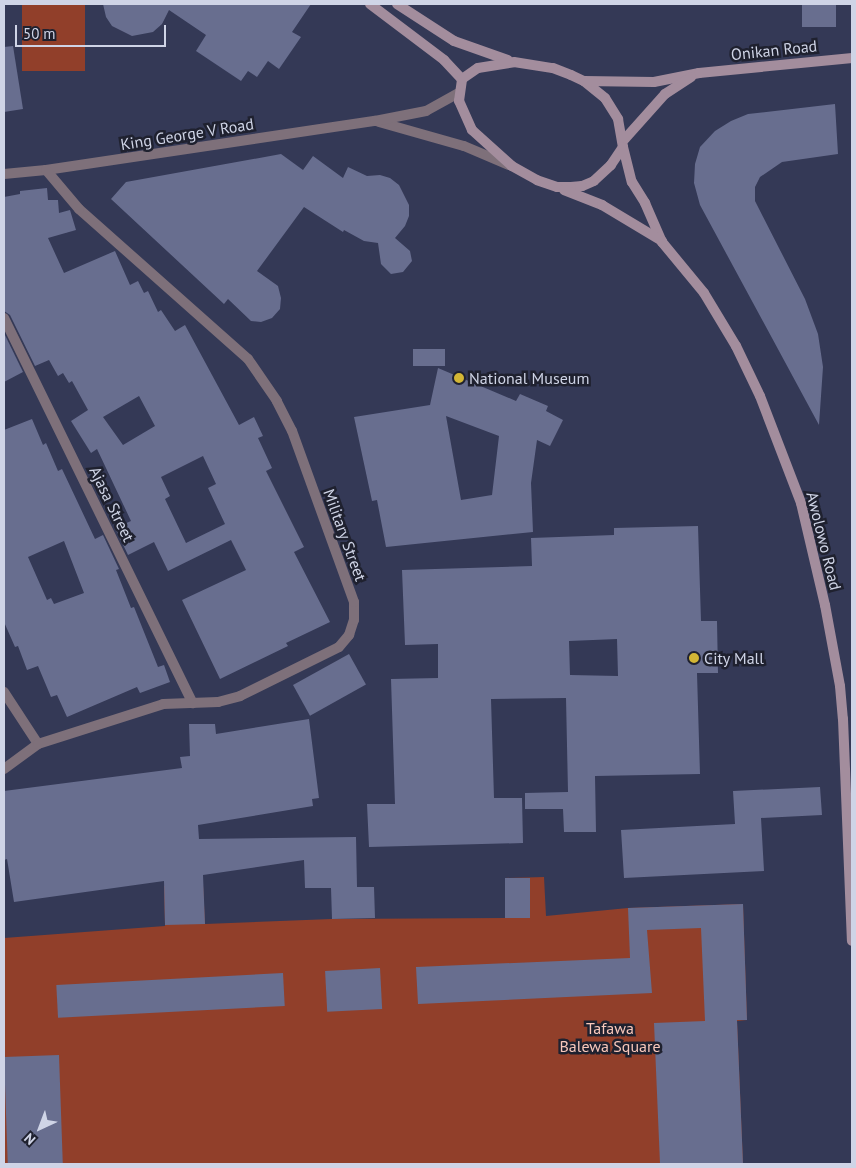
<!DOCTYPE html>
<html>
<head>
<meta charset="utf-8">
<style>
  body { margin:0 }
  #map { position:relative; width:856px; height:1168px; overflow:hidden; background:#343956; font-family:"PT Sans",sans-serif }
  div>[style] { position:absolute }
  .green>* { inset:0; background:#913f2a; transform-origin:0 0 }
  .building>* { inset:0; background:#686e8f; transform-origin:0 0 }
  .street>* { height:10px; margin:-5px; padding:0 5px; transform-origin:5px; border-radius:5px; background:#7e707a }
  .secondary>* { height:10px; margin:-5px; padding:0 5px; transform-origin:5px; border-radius:5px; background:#a38d9d }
  .dots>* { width:14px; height:14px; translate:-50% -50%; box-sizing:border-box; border:2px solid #1f212f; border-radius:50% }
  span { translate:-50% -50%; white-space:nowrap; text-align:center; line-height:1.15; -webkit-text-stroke:5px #1f212f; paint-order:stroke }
  .street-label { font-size:16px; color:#cfd4e6 }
  .poi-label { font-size:16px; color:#cfd4e6 }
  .left { translate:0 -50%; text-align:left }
  .park-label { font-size:16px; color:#f9c8bb }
  .frame { position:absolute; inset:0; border:5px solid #cfd4e6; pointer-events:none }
  .north { position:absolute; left:15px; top:1103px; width:50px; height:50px; -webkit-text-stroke:4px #1f212f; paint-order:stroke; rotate:223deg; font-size:14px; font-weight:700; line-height:20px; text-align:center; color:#cfd4e6 }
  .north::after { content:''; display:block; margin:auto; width:18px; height:22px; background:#cfd4e6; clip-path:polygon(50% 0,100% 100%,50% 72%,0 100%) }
  .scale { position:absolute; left:15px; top:25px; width:151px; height:22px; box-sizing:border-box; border:2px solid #cfd4e6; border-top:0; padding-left:6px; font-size:15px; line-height:18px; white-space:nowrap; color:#cfd4e6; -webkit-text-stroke:4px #1f212f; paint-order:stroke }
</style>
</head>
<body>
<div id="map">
  <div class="green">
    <i style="left:22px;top:4px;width:63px;height:67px"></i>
    <i style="clip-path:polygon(544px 877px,546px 916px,628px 908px,743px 904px,747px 1020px,737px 1021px,743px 1164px,4px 1164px,4px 938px,165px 926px,164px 886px,203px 885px,205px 924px,332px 919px,506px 918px,505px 878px)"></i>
  </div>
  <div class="building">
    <i style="clip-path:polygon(103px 4px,311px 4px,292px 32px,301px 37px,279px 69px,268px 61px,257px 77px,248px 71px,241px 81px,196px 51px,206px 35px,169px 10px,162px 24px,153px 32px,132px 36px,112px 26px,106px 17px)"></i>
    <i style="left:802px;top:4px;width:34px;height:23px"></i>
    <i style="clip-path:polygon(13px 46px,23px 109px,4px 112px,4px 47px)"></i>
    <i style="clip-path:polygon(835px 104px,838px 154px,782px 162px,760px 177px,755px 187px,755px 201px,805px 299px,818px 334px,823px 367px,819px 425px,700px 205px,694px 183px,695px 164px,700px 147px,715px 131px,731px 121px,748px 114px)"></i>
    <i style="clip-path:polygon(281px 154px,303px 170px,313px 156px,343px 178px,348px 167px,367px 176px,380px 175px,390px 178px,399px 185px,409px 205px,409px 216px,405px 226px,395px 238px,410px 251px,412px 261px,403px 272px,391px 274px,381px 264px,378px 243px,364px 241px,344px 230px,343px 232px,304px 207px,257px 271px,278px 286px,281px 298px,280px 309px,272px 318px,261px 322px,251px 321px,228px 299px,224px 304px,111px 199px,126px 182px)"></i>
    <i style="clip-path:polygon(evenodd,47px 188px,48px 200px,58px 200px,59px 213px,70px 210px,76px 230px,48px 238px,64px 273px,115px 251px,130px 285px,138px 281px,144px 293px,148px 291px,158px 312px,161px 310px,175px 331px,185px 325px,239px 425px,254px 417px,263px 436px,258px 438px,272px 468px,266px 471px,304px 547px,294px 552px,330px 622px,286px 643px,288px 646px,220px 679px,182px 600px,246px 570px,231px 540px,168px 571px,154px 542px,128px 555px,115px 528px,131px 521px,97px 449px,91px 453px,71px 421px,88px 410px,72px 381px,69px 383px,63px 373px,58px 376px,49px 360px,35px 366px,10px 315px,4px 311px,4px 197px,20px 194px,20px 191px,47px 188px,139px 396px,155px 426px,123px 445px,103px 417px,139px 396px,47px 188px,203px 456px,216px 484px,208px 488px,225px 524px,186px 543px,165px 499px,170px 496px,161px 477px,203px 456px)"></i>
    <i style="clip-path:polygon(4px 333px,23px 372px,4px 382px)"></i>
    <i style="left:413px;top:349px;width:32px;height:17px"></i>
    <i style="clip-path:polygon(evenodd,438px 368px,516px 401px,520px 394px,548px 406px,546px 411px,563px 420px,550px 446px,537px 440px,531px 483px,533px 532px,386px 547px,377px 500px,372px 501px,354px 417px,430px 405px,438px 368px,446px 416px,499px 436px,492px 495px,461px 500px,446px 416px)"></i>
    <i style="clip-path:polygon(evenodd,32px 419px,43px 445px,46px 443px,58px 471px,62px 469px,95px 539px,103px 535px,119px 569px,116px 570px,131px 608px,134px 607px,158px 667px,164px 665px,170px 682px,140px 693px,137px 687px,67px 717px,57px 695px,51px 697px,38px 666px,27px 670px,18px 646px,15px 647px,4px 622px,4px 430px,32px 419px,64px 541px,84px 593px,54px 604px,51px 598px,47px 600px,28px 557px,64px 541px)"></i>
    <i style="clip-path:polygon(evenodd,698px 526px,701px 621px,717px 621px,718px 673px,697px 673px,700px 774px,595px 776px,596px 832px,564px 832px,563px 809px,525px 809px,525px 793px,568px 792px,566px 698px,491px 699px,494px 798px,522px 798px,523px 843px,369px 847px,367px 804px,395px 804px,391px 679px,438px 678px,438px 644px,405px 645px,402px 570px,532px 566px,531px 538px,614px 535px,614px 528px,698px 526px,617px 639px,618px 676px,570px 675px,569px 641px,617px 639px)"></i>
    <i style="left:349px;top:654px;width:35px;height:64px;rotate:61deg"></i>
    <i style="clip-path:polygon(309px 719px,319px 798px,312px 799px,313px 806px,198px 825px,199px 839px,356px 837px,357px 887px,374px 887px,375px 918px,332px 919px,331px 888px,305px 888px,304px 860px,203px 875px,205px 924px,165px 925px,164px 881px,14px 902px,7px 859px,4px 860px,4px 791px,182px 768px,180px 757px,190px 756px,189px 724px,215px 724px,216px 734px)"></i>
    <i style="clip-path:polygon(820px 787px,822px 815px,761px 818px,764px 871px,624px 878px,621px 830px,735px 824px,733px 791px)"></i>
    <i style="left:505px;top:878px;width:25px;height:40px"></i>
    <i style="clip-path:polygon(743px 904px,747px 1020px,737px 1020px,743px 1164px,660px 1164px,654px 1023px,705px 1021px,701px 928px,647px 930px,652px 993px,418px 1004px,416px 967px,630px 958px,628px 908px)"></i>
    <i style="left:380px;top:968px;width:41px;height:55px;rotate:87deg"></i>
    <i style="left:283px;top:973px;width:33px;height:227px;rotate:87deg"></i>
    <i style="left:59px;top:1055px;width:109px;height:55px;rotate:88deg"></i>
  </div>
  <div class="street">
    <i style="left:379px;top:122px;width:88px;rotate:15.8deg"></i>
    <i style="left:464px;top:146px;width:49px;rotate:22.9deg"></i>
    <i style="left:4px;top:174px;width:42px;rotate:-5.4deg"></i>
    <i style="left:46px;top:170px;width:333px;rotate:-8.5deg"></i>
    <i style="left:375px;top:121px;width:52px;rotate:-11.1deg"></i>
    <i style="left:426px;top:111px;width:38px;rotate:-29deg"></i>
    <i style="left:4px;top:318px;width:429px;rotate:63.9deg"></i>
    <i style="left:4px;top:692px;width:62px;rotate:56.8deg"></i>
    <i style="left:4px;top:769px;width:42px;rotate:-36.3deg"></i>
    <i style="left:38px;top:744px;width:131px;rotate:-17.7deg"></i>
    <i style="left:163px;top:704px;width:55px;rotate:-2.1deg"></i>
    <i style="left:218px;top:702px;width:23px;rotate:-15deg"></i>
    <i style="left:240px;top:696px;width:110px;rotate:-26.3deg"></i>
    <i style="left:339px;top:647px;width:16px;rotate:-50deg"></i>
    <i style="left:349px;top:635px;width:16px;rotate:-72deg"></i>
    <i style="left:354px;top:620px;width:18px;rotate:-90deg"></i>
    <i style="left:354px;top:602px;width:182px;rotate:-109.9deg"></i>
    <i style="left:292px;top:431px;width:34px;rotate:-117deg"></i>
    <i style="left:277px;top:401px;width:51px;rotate:-124.6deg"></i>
    <i style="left:248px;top:359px;width:226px;rotate:-138.4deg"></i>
    <i style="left:79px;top:209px;width:51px;rotate:-130.2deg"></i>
  </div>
  <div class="secondary">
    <i style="left:370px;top:4px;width:93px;rotate:37.1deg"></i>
    <i style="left:444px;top:60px;width:26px;rotate:47deg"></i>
    <i style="left:397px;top:4px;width:68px;rotate:33deg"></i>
    <i style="left:454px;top:41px;width:57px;rotate:19.4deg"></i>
    <i style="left:514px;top:62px;width:39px;rotate:9deg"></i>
    <i style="left:553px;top:68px;width:19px;rotate:21deg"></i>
    <i style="left:571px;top:75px;width:14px;rotate:25deg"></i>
    <i style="left:584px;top:81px;width:27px;rotate:39deg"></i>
    <i style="left:605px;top:98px;width:25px;rotate:58deg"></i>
    <i style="left:618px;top:119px;width:28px;rotate:80deg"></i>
    <i style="left:623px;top:147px;width:22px;rotate:124deg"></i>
    <i style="left:611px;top:165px;width:23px;rotate:137deg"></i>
    <i style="left:594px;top:181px;width:13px;rotate:157deg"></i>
    <i style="left:582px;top:186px;width:11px;rotate:175deg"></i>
    <i style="left:571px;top:187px;width:14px;rotate:180deg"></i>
    <i style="left:557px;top:187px;width:21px;rotate:-161deg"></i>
    <i style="left:537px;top:180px;width:29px;rotate:-151deg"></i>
    <i style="left:512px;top:166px;width:54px;rotate:-138deg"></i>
    <i style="left:472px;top:130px;width:32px;rotate:-114deg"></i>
    <i style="left:459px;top:101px;width:22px;rotate:-82deg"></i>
    <i style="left:462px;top:79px;width:19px;rotate:-35deg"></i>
    <i style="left:478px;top:68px;width:36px;rotate:-9deg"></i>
    <i style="left:584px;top:81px;width:70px;rotate:0.8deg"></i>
    <i style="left:654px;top:82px;width:46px;rotate:-11.3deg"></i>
    <i style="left:699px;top:73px;width:154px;rotate:-5.6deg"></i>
    <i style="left:623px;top:141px;width:63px;rotate:-48.2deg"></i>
    <i style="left:665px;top:94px;width:31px;rotate:-33deg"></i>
    <i style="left:623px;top:147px;width:36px;rotate:76deg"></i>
    <i style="left:632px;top:182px;width:25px;rotate:58deg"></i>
    <i style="left:645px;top:203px;width:43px;rotate:66.4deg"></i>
    <i style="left:662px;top:242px;width:66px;rotate:50.5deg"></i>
    <i style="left:704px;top:293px;width:62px;rotate:58.9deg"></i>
    <i style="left:736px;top:346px;width:55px;rotate:64.4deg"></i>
    <i style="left:760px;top:396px;width:115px;rotate:69deg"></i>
    <i style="left:801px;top:503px;width:105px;rotate:76.8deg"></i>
    <i style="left:825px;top:605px;width:82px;rotate:79.5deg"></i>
    <i style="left:840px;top:686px;width:33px;rotate:85deg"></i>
    <i style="left:843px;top:719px;width:222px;rotate:87.7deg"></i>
    <i style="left:564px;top:190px;width:41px;rotate:21.5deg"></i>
    <i style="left:602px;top:205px;width:70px;rotate:31deg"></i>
  </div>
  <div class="dots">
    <i style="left:459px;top:378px;background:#d3b635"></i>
    <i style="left:694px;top:658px;background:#d3b635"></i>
  </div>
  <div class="street-label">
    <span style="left:774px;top:50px;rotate:-6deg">Onikan Road</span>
    <span style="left:187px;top:134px;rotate:-9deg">King George V Road</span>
    <span style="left:112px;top:504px;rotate:64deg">Ajasa Street</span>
    <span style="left:345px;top:535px;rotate:70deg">Military Street</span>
    <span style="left:824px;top:541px;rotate:76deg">Awolowo Road</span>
  </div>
  <div class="poi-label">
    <span class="left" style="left:469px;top:378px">National Museum</span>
    <span class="left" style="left:704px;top:658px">City Mall</span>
  </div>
  <div class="park-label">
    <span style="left:610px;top:1037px">Tafawa<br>Balewa Square</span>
  </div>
  <div class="frame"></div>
  <div class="north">N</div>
  <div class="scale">50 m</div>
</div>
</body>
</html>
